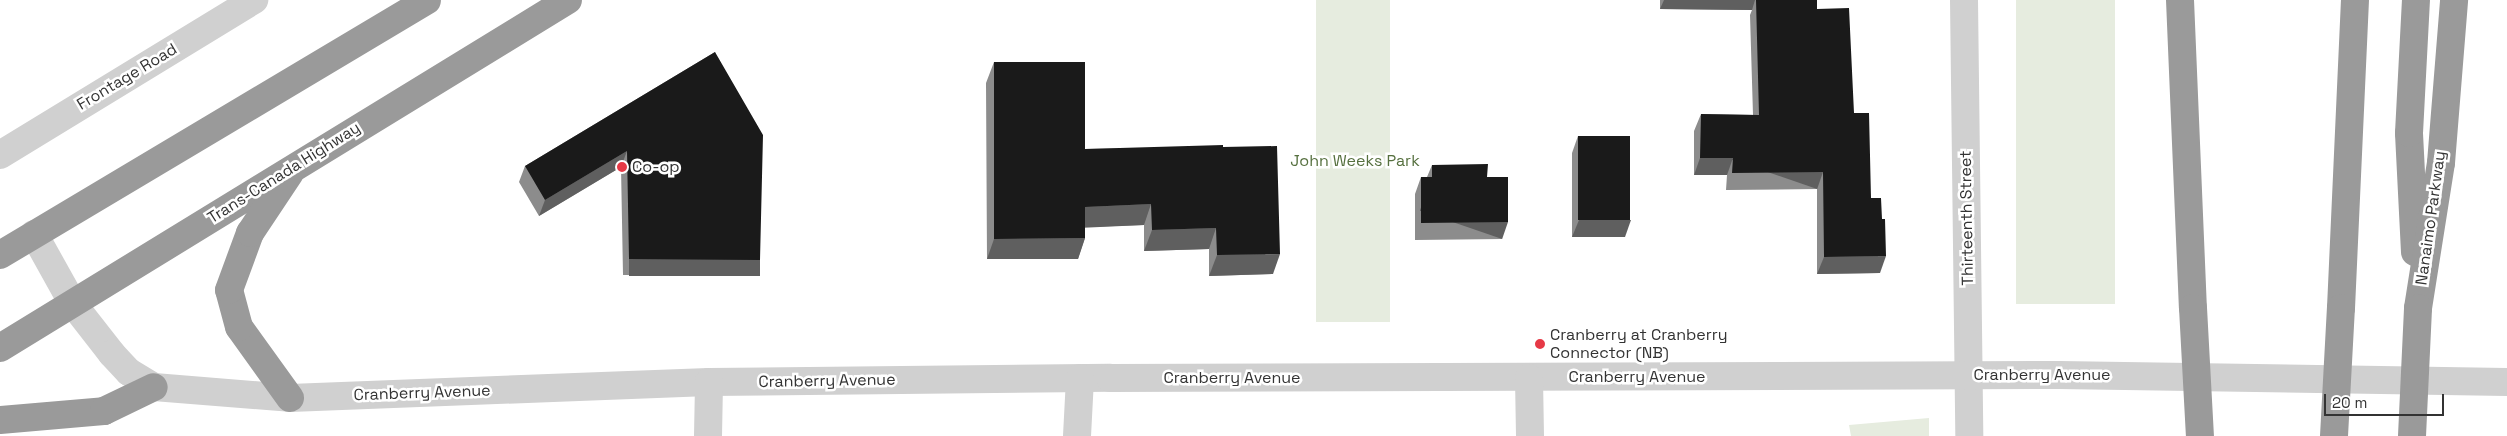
<!DOCTYPE html>
<html>
<head>
<meta charset="utf-8">
<style>
  body { margin:0 }
  #map { position:relative; width:2507px; height:436px; overflow:hidden; background:#fff; font-family:"Space Grotesk",sans-serif }
  div>[style] { position:absolute }
  .green>* { inset:0; background:#e6ecdf; transform-origin:0 0 }
  .minor>* { height:28px; margin:-14px; padding:0 14px; transform-origin:14px; border-radius:14px; background:#d0d0d0 }
  .highway>* { height:28px; margin:-14px; padding:0 14px; transform-origin:14px; border-radius:14px; background:#9a9a9a }
  .highway-bridge>* { height:28px; margin:-14px; padding:0 14px; transform-origin:14px; border-radius:14px; background:#9a9a9a }
  .wall>* { inset:0; background:#8c8c8c }
  .shaded-wall>* { inset:0; background:#5f5f5f; transform-origin:0 0 }
  .building>* { inset:0; background:#1a1a1a; transform-origin:0 0 }
  .dots>* { width:14px; height:14px; translate:-50% -50%; box-sizing:border-box; border:2px solid #fff; border-radius:50% }
  span { translate:-50% -50%; white-space:nowrap; text-align:center; line-height:1.15; -webkit-text-stroke:5px #fff; paint-order:stroke }
  .street-label { font-size:16px; color:#333 }
  .park-label { font-size:16px; color:#56703f }
  .poi-label { font-size:16px; color:#333 }
  .left { translate:0 -50%; text-align:left }
  .scale { position:absolute; left:2324px; top:394px; width:120px; height:22px; box-sizing:border-box; border:2px solid #333; border-top:0; padding-left:6px; font-size:15px; line-height:18px; white-space:nowrap; color:#333; -webkit-text-stroke:4px #fff; paint-order:stroke }
</style>
</head>
<body>
<div id="map">
  <div class="green">
    <i style="left:1316px;top:0;width:74px;height:322px"></i>
    <i style="left:2016px;top:0;width:99px;height:304px"></i>
    <i style="clip-path:polygon(1929px 418px,1929px 436px,1851px 436px,1849px 425px)"></i>
  </div>
  <div class="minor">
    <i style="left:1964px;top:0;width:436px;rotate:89.3deg"></i>
    <i style="left:0;top:155px;width:298px;rotate:-31.4deg"></i>
    <i style="left:34px;top:234px;width:80px;rotate:60.9deg"></i>
    <i style="left:73px;top:304px;width:63px;rotate:52deg"></i>
    <i style="left:112px;top:354px;width:25px;rotate:47deg"></i>
    <i style="left:129px;top:372px;width:29px;rotate:31deg"></i>
    <i style="left:154px;top:387px;width:136px;rotate:4.6deg"></i>
    <i style="left:290px;top:398px;width:419px;rotate:-2.2deg"></i>
    <i style="left:709px;top:382px;width:401px;rotate:-0.6deg"></i>
    <i style="left:1110px;top:378px;width:949px;rotate:-0.18deg"></i>
    <i style="left:2059px;top:375px;width:448px;rotate:0.9deg"></i>
    <i style="left:1529px;top:378px;width:58px;rotate:89deg"></i>
    <i style="left:708px;top:436px;width:54px;rotate:-88.9deg"></i>
    <i style="left:1077px;top:436px;width:58px;rotate:-87deg"></i>
  </div>
  <div class="highway">
    <i style="left:2180px;top:0;width:308px;rotate:87.6deg"></i>
    <i style="left:2415px;top:252px;width:119px;rotate:-92.9deg"></i>
    <i style="left:2409px;top:133px;width:133px;rotate:-87deg"></i>
    <i style="left:0;top:255px;width:497px;rotate:-30.8deg"></i>
    <i style="left:2341px;top:308px;width:308px;rotate:-87.4deg"></i>
    <i style="left:2418px;top:308px;width:147px;rotate:-81deg"></i>
    <i style="left:2441px;top:163px;width:164px;rotate:-85.4deg"></i>
    <i style="left:0;top:348px;width:666px;rotate:-31.49deg"></i>
    <i style="left:290px;top:398px;width:87px;rotate:-125.7deg"></i>
    <i style="left:239px;top:327px;width:38px;rotate:-105deg"></i>
    <i style="left:229px;top:290px;width:61px;rotate:-69.8deg"></i>
    <i style="left:250px;top:233px;width:72px;rotate:-56.3deg"></i>
    <i style="left:0;top:420px;width:104px;rotate:-4.9deg"></i>
    <i style="left:104px;top:411px;width:55px;rotate:-25.6deg"></i>
  </div>
  <div class="highway-bridge">
    <i style="left:2193px;top:308px;width:128px;rotate:86.9deg"></i>
    <i style="left:2334px;top:436px;width:128px;rotate:-86.9deg"></i>
    <i style="left:2412px;top:436px;width:128px;rotate:-87.3deg"></i>
  </div>
  <div class="wall">
    <i style="clip-path:polygon(1660px 0,1817px 0,1817px 9px,1854px 113px,1871px 198px,1880px 273px,1817px 274px,1817px 189px,1726px 190px,1727px 175px,1694px 175px,1694px 131px,1701px 114px,1753px 115px,1750px 15px,1752px 10px,1660px 9px)"></i>
    <i style="clip-path:polygon(715px 52px,760px 260px,755px 276px,623px 275px,621px 167px,539px 216px,519px 182px,525px 166px)"></i>
    <i style="clip-path:polygon(994px 62px,1085px 149px,1223px 147px,1273px 274px,1209px 276px,1209px 249px,1144px 251px,1144px 225px,1085px 227px,1085px 238px,1078px 259px,987px 259px,986px 83px)"></i>
    <i style="clip-path:polygon(1578px 136px,1625px 237px,1572px 237px,1572px 153px)"></i>
    <i style="clip-path:polygon(1432px 165px,1487px 177px,1502px 239px,1415px 240px,1415px 194px,1421px 177px,1427px 177px)"></i>
  </div>
  <div class="shaded-wall">
    <i style="clip-path:polygon(1664px 0,1755px 0,1752px 10px,1660px 9px)"></i>
    <i style="clip-path:polygon(627px 151px,621px 167px,539px 216px,545px 200px)"></i>
    <i style="clip-path:polygon(1700px 158px,1733px 158px,1727px 175px,1694px 175px)"></i>
    <i style="left:1823px;top:172px;width:18px;height:91px;rotate:109deg"></i>
    <i style="clip-path:polygon(1151px 204px,1144px 225px,1078px 228px,1085px 207px)"></i>
    <i style="clip-path:polygon(1579px 220px,1631px 220px,1625px 237px,1572px 237px)"></i>
    <i style="left:1508px;top:222px;width:18px;height:87px;rotate:109deg"></i>
    <i style="clip-path:polygon(1216px 228px,1209px 249px,1144px 251px,1152px 230px)"></i>
    <i style="clip-path:polygon(1085px 238px,1078px 259px,987px 259px,994px 239px)"></i>
    <i style="clip-path:polygon(1280px 254px,1273px 274px,1209px 276px,1217px 255px)"></i>
    <i style="clip-path:polygon(1886px 256px,1880px 273px,1817px 274px,1824px 257px)"></i>
    <i style="left:629px;top:259px;width:131px;height:17px"></i>
  </div>
  <div class="building">
    <i style="clip-path:polygon(1756px 0,1817px 0,1817px 9px,1849px 8px,1854px 113px,1869px 113px,1871px 198px,1881px 198px,1882px 219px,1885px 219px,1886px 256px,1824px 257px,1823px 172px,1732px 173px,1733px 158px,1700px 158px,1701px 114px,1759px 115px)"></i>
    <i style="clip-path:polygon(715px 52px,763px 135px,760px 260px,629px 259px,627px 151px,545px 200px,525px 166px)"></i>
    <i style="clip-path:polygon(994px 62px,1085px 62px,1085px 149px,1223px 145px,1223px 147px,1277px 146px,1280px 254px,1217px 255px,1216px 228px,1152px 230px,1151px 204px,1085px 207px,1085px 238px,994px 239px)"></i>
    <i style="left:1578px;top:136px;width:52px;height:84px"></i>
    <i style="clip-path:polygon(1488px 164px,1487px 177px,1508px 177px,1508px 222px,1421px 223px,1421px 177px,1432px 177px,1432px 165px)"></i>
  </div>
  <div class="dots">
    <i style="left:622px;top:167px;background:#e63946"></i>
    <i style="left:1540px;top:344px;background:#e63946"></i>
  </div>
  <div class="street-label">
    <span style="left:127px;top:77px;rotate:-31deg">Frontage Road</span>
    <span style="left:284px;top:173px;rotate:-32deg">Trans-Canada Highway</span>
    <span style="left:1967px;top:218px;rotate:-91deg">Thirteenth Street</span>
    <span style="left:2431px;top:218px;rotate:-82deg">Nanaimo Parkway</span>
    <span style="left:2042px;top:375px">Cranberry Avenue</span>
    <span style="left:1637px;top:377px">Cranberry Avenue</span>
    <span style="left:1232px;top:378px">Cranberry Avenue</span>
    <span style="left:827px;top:381px;rotate:-1deg">Cranberry Avenue</span>
    <span style="left:422px;top:393px;rotate:-2deg">Cranberry Avenue</span>
  </div>
  <div class="park-label">
    <span style="left:1355px;top:161px">John Weeks Park</span>
  </div>
  <div class="poi-label">
    <span class="left" style="left:632px;top:167px">Co-op</span>
    <span class="left" style="left:1550px;top:344px">Cranberry at Cranberry<br>Connector (NB)</span>
  </div>
  <div class="scale">20 m</div>
</div>
</body>
</html>
